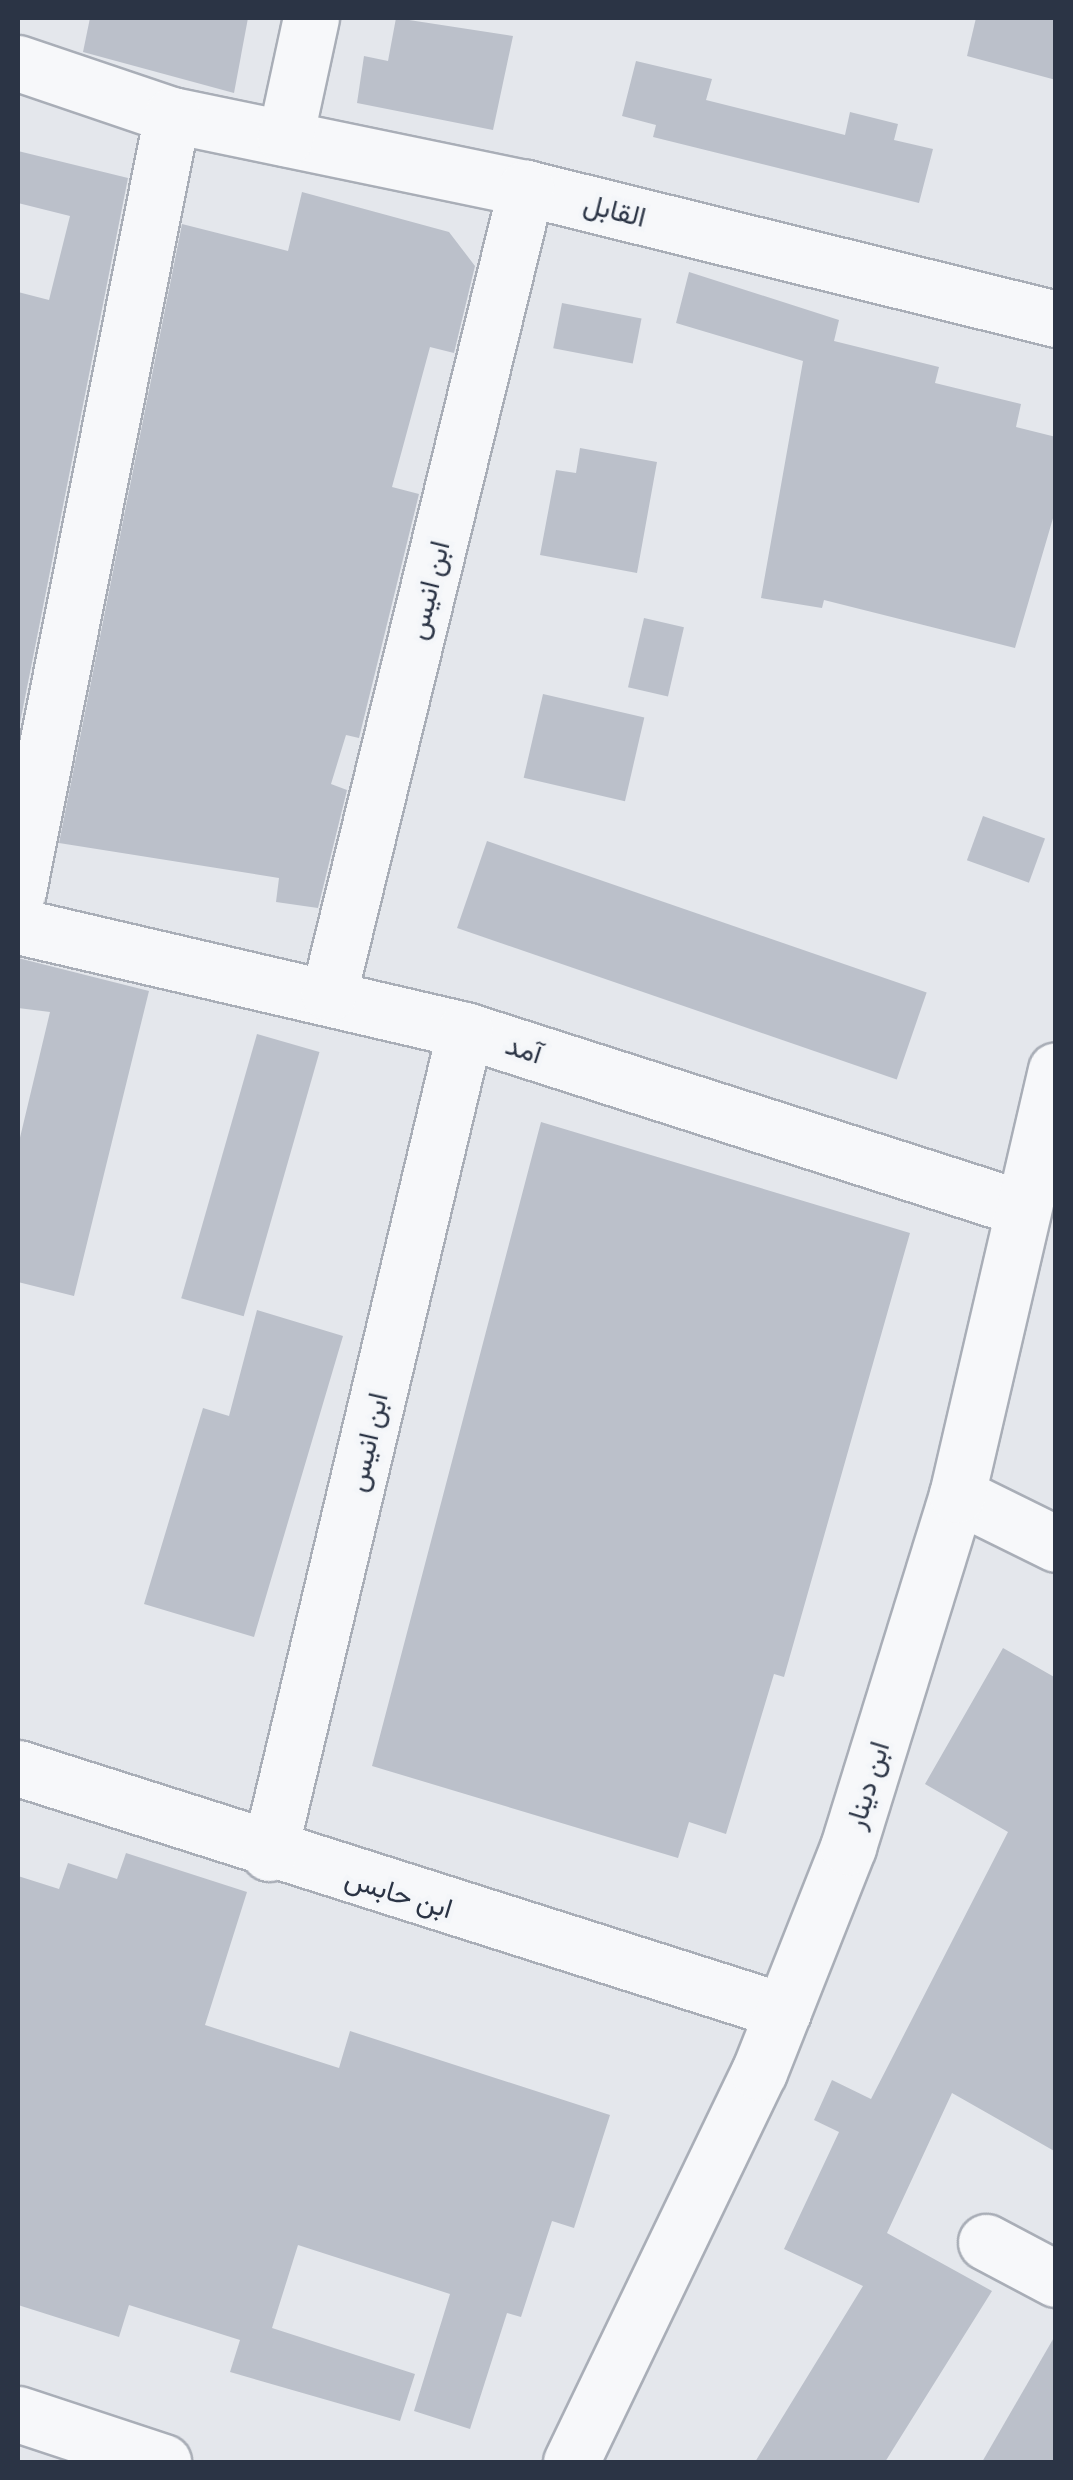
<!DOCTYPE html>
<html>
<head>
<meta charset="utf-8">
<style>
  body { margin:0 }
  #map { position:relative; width:1073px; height:2480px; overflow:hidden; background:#e4e7ec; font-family:"Archivo Narrow",Vazirmatn,sans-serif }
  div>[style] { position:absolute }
  .building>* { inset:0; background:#bbc0ca; transform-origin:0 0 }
  .roads { filter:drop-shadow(2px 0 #a9aeb7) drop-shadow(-2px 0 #a9aeb7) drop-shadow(0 2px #a9aeb7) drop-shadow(0 -2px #a9aeb7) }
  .minor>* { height:55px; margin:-27.5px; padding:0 27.5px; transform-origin:27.5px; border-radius:27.5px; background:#f7f8fa }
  span { translate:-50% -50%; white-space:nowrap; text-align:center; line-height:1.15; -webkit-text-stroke:9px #f4f6f9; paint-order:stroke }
  .street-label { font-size:28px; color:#2b3445 }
  .frame { position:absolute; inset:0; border:20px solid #2b3445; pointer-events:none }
</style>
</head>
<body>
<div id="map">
  <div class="building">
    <i style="clip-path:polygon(90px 18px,248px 18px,234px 93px,83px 52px)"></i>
    <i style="clip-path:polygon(396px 18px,513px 36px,493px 130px,357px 103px,364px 56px,388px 61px)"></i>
    <i style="clip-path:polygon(976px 18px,1056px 18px,1056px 80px,967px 56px)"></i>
    <i style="clip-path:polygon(636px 61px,712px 79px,706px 100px,845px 135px,850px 112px,898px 124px,894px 140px,933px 149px,919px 203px,653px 137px,656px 125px,622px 116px)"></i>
    <i style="clip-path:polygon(18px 151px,128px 178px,18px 733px,18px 292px,49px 300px,70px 216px,18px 203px)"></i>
    <i style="clip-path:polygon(302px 192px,449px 232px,475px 266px,454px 353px,430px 347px,392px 487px,419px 494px,359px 738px,346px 735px,331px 784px,347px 790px,318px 908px,276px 902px,279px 878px,59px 843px,182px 224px,288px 251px)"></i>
    <i style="clip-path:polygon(689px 272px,839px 320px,834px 341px,939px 367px,935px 383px,1021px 404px,1016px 427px,1056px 437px,1056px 508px,1015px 648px,824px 600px,822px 608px,761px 598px,803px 361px,676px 323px)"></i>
    <i style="left:562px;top:303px;width:81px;height:46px;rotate:11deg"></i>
    <i style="clip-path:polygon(580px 448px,657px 462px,637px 573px,540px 555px,556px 470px,576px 473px)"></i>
    <i style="left:644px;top:618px;width:41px;height:71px;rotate:13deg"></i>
    <i style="left:543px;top:694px;width:104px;height:86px;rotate:13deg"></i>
    <i style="left:983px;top:816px;width:66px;height:47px;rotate:20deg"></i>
    <i style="left:487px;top:841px;width:465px;height:92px;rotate:19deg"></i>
    <i style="clip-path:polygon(18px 958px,149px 991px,74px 1296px,18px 1282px,18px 1146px,50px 1012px,18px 1008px)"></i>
    <i style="left:257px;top:1034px;width:65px;height:275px;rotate:16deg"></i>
    <i style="clip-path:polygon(541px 1122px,910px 1233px,784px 1677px,774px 1674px,726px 1834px,689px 1822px,678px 1858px,372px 1766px)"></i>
    <i style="clip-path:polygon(257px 1310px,343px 1336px,254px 1637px,144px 1604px,203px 1408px,229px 1416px)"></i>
    <i style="clip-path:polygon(1003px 1648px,1056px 1678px,1056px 2152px,952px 2093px,887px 2233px,992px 2291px,885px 2462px,755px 2462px,863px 2286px,784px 2249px,839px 2132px,814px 2120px,832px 2080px,871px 2099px,1008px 1832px,925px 1784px)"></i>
    <i style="clip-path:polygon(126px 1853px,247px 1892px,205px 2025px,339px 2068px,350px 2031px,610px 2115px,574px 2228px,552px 2221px,521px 2317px,507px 2313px,470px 2429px,414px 2411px,450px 2294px,298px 2245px,272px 2328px,415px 2374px,400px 2421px,230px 2372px,240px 2340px,129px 2305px,119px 2337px,18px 2305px,18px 1876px,59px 1889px,68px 1863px,117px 1879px)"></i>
    <i style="clip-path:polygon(1056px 2334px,1056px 2462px,982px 2462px)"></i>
  </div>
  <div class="roads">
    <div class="minor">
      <i style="left:18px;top:63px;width:163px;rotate:18.7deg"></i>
      <i style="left:172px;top:115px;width:361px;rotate:11.7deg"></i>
      <i style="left:526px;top:188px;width:546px;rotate:13.88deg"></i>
      <i style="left:285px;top:138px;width:123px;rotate:-77.8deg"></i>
      <i style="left:18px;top:891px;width:791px;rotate:-78.78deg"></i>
      <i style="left:18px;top:926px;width:459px;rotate:13.1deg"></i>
      <i style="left:465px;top:1030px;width:584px;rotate:17.75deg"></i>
      <i style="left:329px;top:993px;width:829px;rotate:-76.25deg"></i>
      <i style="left:957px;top:1495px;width:110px;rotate:26.3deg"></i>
      <i style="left:18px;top:1768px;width:803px;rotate:17.62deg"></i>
      <i style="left:269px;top:1853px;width:846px;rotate:-76.6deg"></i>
      <i style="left:986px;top:2242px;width:79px;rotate:27.9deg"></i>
      <i style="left:18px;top:2414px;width:153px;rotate:18.3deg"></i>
      <i style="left:571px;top:2462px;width:433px;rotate:-64.3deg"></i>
      <i style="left:759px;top:2072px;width:242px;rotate:-68.4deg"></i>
      <i style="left:848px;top:1847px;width:368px;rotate:-72.8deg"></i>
      <i style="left:957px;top:1495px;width:436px;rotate:-76.9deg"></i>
    </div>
  </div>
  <div class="street-label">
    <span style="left:615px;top:210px;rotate:14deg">القابل</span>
    <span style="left:428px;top:590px;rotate:-76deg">ابن انيس</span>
    <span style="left:524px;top:1049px;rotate:18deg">آمد</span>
    <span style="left:367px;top:1442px;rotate:-77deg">ابن انيس</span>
    <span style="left:867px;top:1785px;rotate:-73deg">ابن دينار</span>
    <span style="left:399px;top:1893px;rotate:17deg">ابن حابس</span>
  </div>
  <div class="frame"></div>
</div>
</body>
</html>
